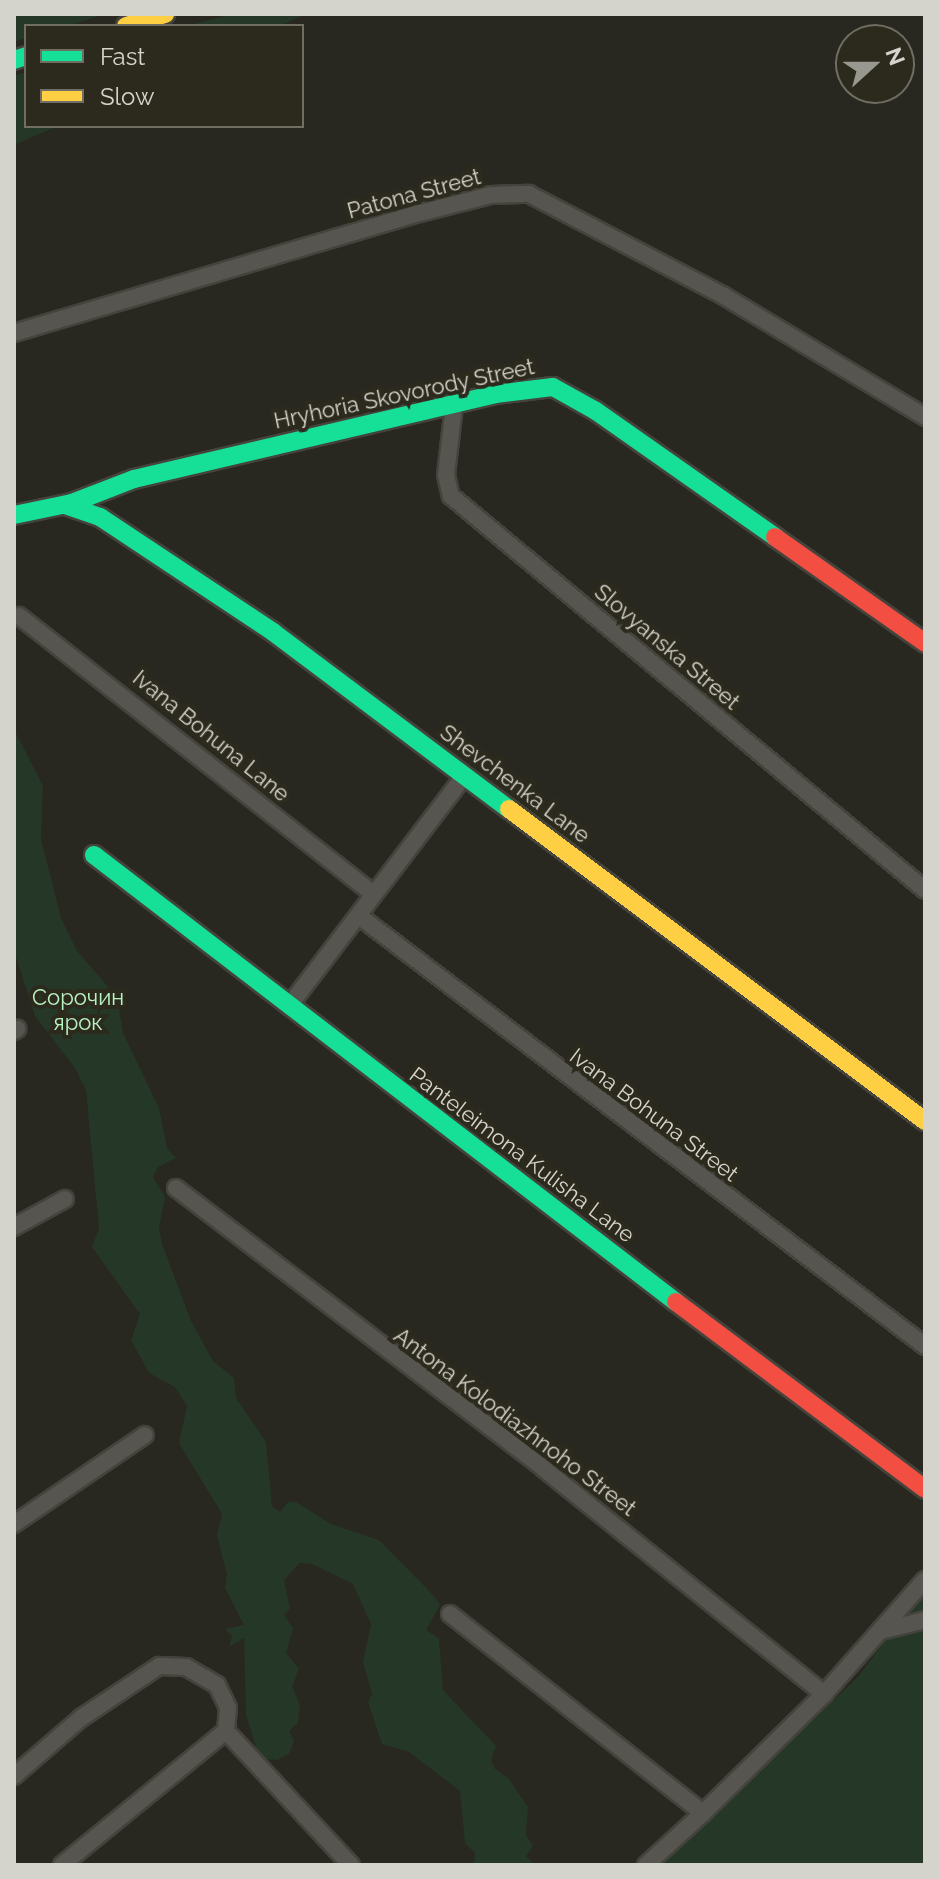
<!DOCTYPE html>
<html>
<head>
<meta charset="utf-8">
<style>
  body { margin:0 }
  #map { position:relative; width:939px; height:1879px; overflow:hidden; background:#282720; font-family:Raleway,sans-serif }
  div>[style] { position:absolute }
  .green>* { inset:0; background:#253727 }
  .roads { filter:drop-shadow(2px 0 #44433c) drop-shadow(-2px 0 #44433c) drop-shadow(0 2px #44433c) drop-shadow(0 -2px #44433c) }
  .street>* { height:16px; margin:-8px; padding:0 8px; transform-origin:8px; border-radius:8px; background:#565550 }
  .fast>* { height:18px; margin:-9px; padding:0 9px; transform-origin:9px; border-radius:9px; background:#16e098 }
  .slow>* { height:18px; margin:-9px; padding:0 9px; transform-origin:9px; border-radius:9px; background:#ffcf43 }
  .jam>* { height:18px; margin:-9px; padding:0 9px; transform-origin:9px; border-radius:9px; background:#f24e42 }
  span { translate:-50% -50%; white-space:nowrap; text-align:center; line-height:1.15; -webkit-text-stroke:8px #2c2a1d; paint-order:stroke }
  .street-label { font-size:22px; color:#d5d4cc }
  .park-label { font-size:22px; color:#b9f2c2 }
  .frame { position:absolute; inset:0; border:16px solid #d5d4cc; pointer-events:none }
  .legend { position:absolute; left:24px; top:24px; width:280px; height:104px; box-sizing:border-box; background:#2c2a1d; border:2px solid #706e63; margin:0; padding:10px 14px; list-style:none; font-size:24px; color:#d5d4cc }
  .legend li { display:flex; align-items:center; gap:16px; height:40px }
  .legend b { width:40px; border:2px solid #706e63 }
  .north { position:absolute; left:835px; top:24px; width:80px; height:80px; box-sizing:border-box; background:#2c2a1d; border:2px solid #706e63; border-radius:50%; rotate:69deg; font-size:22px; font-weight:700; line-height:32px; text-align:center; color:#d5d4cc }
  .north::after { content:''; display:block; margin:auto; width:28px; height:36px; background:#989790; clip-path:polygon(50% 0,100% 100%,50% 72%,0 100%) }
</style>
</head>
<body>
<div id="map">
  <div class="green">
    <i style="clip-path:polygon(14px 14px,106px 14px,67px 26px,26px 26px,26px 38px,14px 42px)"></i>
    <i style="clip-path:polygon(232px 14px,306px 14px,280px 26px,187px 26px)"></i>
    <i style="clip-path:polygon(26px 72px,26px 126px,58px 126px,14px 145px,14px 76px)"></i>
    <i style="clip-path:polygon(14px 729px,43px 786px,41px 839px,61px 918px,77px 951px,117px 997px,123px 1033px,159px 1108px,167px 1148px,176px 1158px,158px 1167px,153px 1177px,165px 1197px,159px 1228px,162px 1244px,191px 1321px,213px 1361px,234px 1378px,236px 1398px,266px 1442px,272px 1506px,280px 1512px,288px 1502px,296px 1502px,331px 1524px,379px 1540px,433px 1595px,440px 1605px,426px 1630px,439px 1638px,443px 1690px,496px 1746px,491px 1760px,495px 1769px,508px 1778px,528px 1807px,526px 1835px,533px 1846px,526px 1856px,535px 1865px,474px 1865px,475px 1853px,465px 1843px,460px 1791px,409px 1752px,382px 1744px,368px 1702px,372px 1694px,363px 1662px,371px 1624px,353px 1584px,312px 1564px,300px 1563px,284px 1580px,290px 1609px,284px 1615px,293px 1628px,286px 1653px,299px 1669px,292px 1686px,300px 1705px,298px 1723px,289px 1731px,294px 1741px,289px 1754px,277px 1760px,266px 1759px,256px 1747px,246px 1715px,244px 1638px,229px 1647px,232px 1636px,225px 1629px,244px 1625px,225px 1588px,227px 1574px,217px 1535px,222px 1514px,179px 1443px,187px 1406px,175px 1387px,149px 1373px,131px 1340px,140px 1314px,92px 1247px,99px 1228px,86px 1090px,75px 1068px,35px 1016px,14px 951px)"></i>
    <i style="clip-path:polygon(925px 1588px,925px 1865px,658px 1865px,857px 1678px)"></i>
  </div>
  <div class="roads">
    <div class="street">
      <i style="left:14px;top:333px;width:423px;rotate:-16.5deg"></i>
      <i style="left:420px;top:213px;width:73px;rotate:-14.2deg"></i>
      <i style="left:491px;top:195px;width:38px;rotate:-2deg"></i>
      <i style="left:529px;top:194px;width:220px;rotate:27.6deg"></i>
      <i style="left:724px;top:296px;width:235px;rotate:31deg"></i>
      <i style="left:454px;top:406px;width:69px;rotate:96.6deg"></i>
      <i style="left:446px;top:475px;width:22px;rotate:77deg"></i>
      <i style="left:451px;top:496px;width:616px;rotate:39.73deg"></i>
      <i style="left:19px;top:616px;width:450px;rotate:38.1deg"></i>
      <i style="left:359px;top:916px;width:711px;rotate:37.22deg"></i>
      <i style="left:289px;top:1006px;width:289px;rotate:-52.7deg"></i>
      <i style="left:14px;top:1031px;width:4px;rotate:-34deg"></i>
      <i style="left:176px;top:1188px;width:462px;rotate:37.3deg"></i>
      <i style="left:543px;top:1468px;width:361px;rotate:38.8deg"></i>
      <i style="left:14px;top:1227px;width:58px;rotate:-28.8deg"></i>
      <i style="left:14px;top:1524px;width:158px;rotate:-34.2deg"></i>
      <i style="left:450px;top:1614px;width:322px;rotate:38.2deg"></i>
      <i style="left:703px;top:1813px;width:77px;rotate:137.6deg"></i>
      <i style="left:880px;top:1631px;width:46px;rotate:-13.7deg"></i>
      <i style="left:226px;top:1731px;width:183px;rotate:47deg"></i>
      <i style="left:14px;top:1776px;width:89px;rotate:-40.9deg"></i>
      <i style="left:81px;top:1718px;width:94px;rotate:-33.7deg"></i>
      <i style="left:159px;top:1666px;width:27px;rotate:2deg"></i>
      <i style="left:186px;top:1667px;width:36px;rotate:30deg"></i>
      <i style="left:217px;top:1685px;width:25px;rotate:64deg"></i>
      <i style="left:228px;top:1708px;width:23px;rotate:95deg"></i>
      <i style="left:703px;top:1813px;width:170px;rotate:-44.5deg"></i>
      <i style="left:824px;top:1694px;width:152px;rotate:-48.5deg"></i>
      <i style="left:62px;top:1865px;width:212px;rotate:-39.3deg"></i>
    </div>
    <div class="fast">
      <i style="left:14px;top:60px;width:13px;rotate:-18deg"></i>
      <i style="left:65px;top:505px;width:37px;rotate:19deg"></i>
      <i style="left:100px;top:517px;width:208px;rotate:33.6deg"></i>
      <i style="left:273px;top:632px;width:295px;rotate:36.9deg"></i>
      <i style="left:14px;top:515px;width:59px;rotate:-11.7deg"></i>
      <i style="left:72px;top:503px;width:66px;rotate:-21.2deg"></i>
      <i style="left:134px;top:479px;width:371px;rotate:-13.2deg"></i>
      <i style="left:495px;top:394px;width:58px;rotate:-6.9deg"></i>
      <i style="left:553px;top:387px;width:49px;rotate:29.2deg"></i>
      <i style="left:596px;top:411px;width:219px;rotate:35.1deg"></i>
      <i style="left:94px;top:855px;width:734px;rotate:37.53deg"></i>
    </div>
    <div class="slow">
      <i style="left:126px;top:26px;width:41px;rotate:-17.1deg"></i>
      <i style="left:509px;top:809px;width:520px;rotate:36.87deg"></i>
    </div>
    <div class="jam">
      <i style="left:775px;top:537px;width:184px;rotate:35.2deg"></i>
      <i style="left:676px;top:1302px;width:311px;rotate:36.9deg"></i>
    </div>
  </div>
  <div class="street-label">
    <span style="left:414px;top:194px;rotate:-15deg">Patona Street</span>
    <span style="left:404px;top:394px;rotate:-12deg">Hryhoria Skovorody Street</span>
    <span style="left:667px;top:647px;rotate:40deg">Slovyanska Street</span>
    <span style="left:211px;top:736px;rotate:39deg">Ivana Bohuna Lane</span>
    <span style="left:515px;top:784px;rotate:37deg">Shevchenka Lane</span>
    <span style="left:654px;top:1115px;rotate:37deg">Ivana Bohuna Street</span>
    <span style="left:522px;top:1155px;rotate:37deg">Panteleimona Kulisha Lane</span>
    <span style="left:515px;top:1422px;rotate:37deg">Antona Kolodiazhnoho Street</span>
  </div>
  <div class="park-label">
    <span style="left:78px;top:1010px">Сорочин<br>ярок</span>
  </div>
  <div class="frame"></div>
  <ul class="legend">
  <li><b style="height:10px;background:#16e098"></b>Fast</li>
  <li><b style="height:10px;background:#ffcf43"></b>Slow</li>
  </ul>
  <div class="north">N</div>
</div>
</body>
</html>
